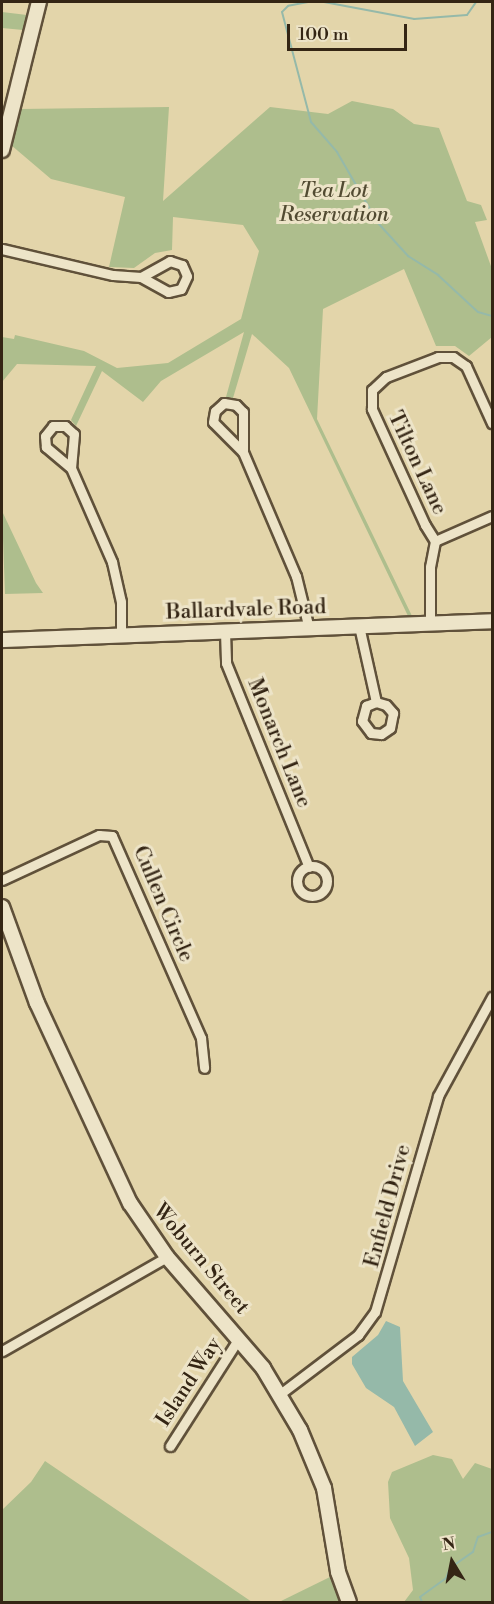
<!DOCTYPE html>
<html>
<head>
<meta charset="utf-8">
<style>
  body { margin:0 }
  #map { position:relative; width:494px; height:1604px; overflow:hidden; background:#e3d5aa; font-family:"Libre Bodoni",serif }
  div>[style] { position:absolute }
  .green>* { inset:0; background:#aebe8d }
  .water>* { inset:0; background:#95b9a9 }
  .stream>* { height:2px; margin:-1px; padding:0 1px; transform-origin:1px; border-radius:1px; background:#95b9a9 }
  .roads { filter:drop-shadow(2px 0 #60513a) drop-shadow(-2px 0 #60513a) drop-shadow(0 2px #60513a) drop-shadow(0 -2px #60513a) }
  .street>* { height:9px; margin:-4.5px; padding:0 4.5px; transform-origin:4.5px; border-radius:4.5px; background:#ede4c8 }
  .street>.ring { margin:-4.5px; padding:0; box-sizing:content-box; background:none; border:9px solid #ede4c8; border-radius:50% }
  .secondary>* { height:14px; margin:-7px; padding:0 7px; transform-origin:7px; border-radius:7px; background:#ede4c8 }
  span { translate:-50% -50%; white-space:nowrap; text-align:center; line-height:1.15; -webkit-text-stroke:6px #ede4c8; paint-order:stroke }
  .park-label { font-size:21px; color:#524b32; font-style:italic }
  .street-label { font-size:21px; color:#342514 }
  .frame { position:absolute; inset:0; border:3px solid #342514; pointer-events:none }
  .north { position:absolute; left:422px; top:1532px; width:60px; height:60px; -webkit-text-stroke:4px #ede4c8; paint-order:stroke; rotate:350deg; font-size:16px; font-weight:700; line-height:24px; text-align:center; color:#342514 }
  .north::after { content:''; display:block; margin:auto; width:21px; height:27px; background:#342514; clip-path:polygon(50% 0,100% 100%,50% 72%,0 100%) }
  .scale { position:absolute; left:287px; top:24px; width:120px; height:27px; box-sizing:border-box; border:3px solid #342514; border-top:0; padding-left:8px; font-size:18px; line-height:21px; white-space:nowrap; color:#342514; -webkit-text-stroke:4px #ede4c8; paint-order:stroke }
</style>
</head>
<body>
<div id="map">
  <div class="green">
    <i style="clip-path:polygon(2px 12px,27px 15px,23px 30px,2px 28px)"></i>
    <i style="clip-path:polygon(352px 101px,393px 109px,414px 124px,439px 128px,467px 201px,481px 205px,487px 220px,475px 222px,492px 269px,492px 337px,469px 356px,455px 346px,436px 346px,404px 269px,323px 309px,317px 419px,412px 616px,408px 616px,289px 368px,252px 334px,233px 398px,226px 397px,244px 332px,161px 381px,143px 402px,102px 371px,76px 426px,71px 420px,96px 366px,17px 364px,2px 382px,2px 337px,14px 339px,15px 335px,84px 351px,117px 368px,168px 363px,241px 319px,259px 251px,243px 225px,173px 217px,172px 250px,155px 253px,134px 268px,109px 267px,125px 197px,51px 179px,11px 145px,20px 109px,169px 107px,163px 201px,270px 107px,328px 114px)"></i>
    <i style="clip-path:polygon(2px 511px,36px 583px,43px 593px,5px 594px)"></i>
    <i style="clip-path:polygon(433px 1455px,452px 1459px,463px 1479px,475px 1463px,492px 1469px,492px 1602px,404px 1602px,413px 1590px,409px 1558px,390px 1518px,388px 1482px,392px 1472px)"></i>
    <i style="clip-path:polygon(45px 1461px,252px 1602px,2px 1602px,2px 1510px,31px 1482px)"></i>
    <i style="clip-path:polygon(332px 1576px,342px 1602px,279px 1602px)"></i>
  </div>
  <div class="water">
    <i style="clip-path:polygon(386px 1321px,400px 1327px,403px 1381px,433px 1432px,415px 1446px,394px 1407px,366px 1388px,352px 1364px,352px 1357px,378px 1335px)"></i>
  </div>
  <div class="stream">
    <i style="left:308px;top:2px;width:20px;rotate:169deg"></i>
    <i style="left:288px;top:6px;width:8px;rotate:135deg"></i>
    <i style="left:282px;top:12px;width:114px;rotate:75.2deg"></i>
    <i style="left:311px;top:122px;width:40px;rotate:49deg"></i>
    <i style="left:337px;top:152px;width:82px;rotate:60deg"></i>
    <i style="left:378px;top:223px;width:45px;rotate:47.7deg"></i>
    <i style="left:408px;top:256px;width:36px;rotate:32deg"></i>
    <i style="left:438px;top:275px;width:54px;rotate:42.8deg"></i>
    <i style="left:478px;top:312px;width:15px;rotate:16deg"></i>
    <i style="left:324px;top:2px;width:92px;rotate:10.7deg"></i>
    <i style="left:414px;top:19px;width:53px;rotate:-4.3deg"></i>
    <i style="left:467px;top:15px;width:16px;rotate:-55deg"></i>
    <i style="left:422px;top:1602px;width:5px;rotate:-112deg"></i>
    <i style="left:420px;top:1597px;width:32px;rotate:-36deg"></i>
    <i style="left:446px;top:1578px;width:11px;rotate:-68deg"></i>
    <i style="left:450px;top:1568px;width:28px;rotate:-35deg"></i>
    <i style="left:473px;top:1552px;width:16px;rotate:-72deg"></i>
    <i style="left:478px;top:1537px;width:15px;rotate:-20deg"></i>
  </div>
  <div class="roads">
    <div class="street">
      <i style="left:2px;top:249px;width:114px;rotate:13.2deg"></i>
      <i style="left:113px;top:275px;width:28px;rotate:4deg"></i>
      <i style="left:141px;top:277px;width:31px;rotate:29deg"></i>
      <i style="left:168px;top:292px;width:13px;rotate:-13deg"></i>
      <i style="left:181px;top:289px;width:14px;rotate:-65deg"></i>
      <i style="left:187px;top:276px;width:12px;rotate:-114deg"></i>
      <i style="left:182px;top:265px;width:13px;rotate:-162deg"></i>
      <i style="left:170px;top:261px;width:33px;rotate:151deg"></i>
      <i style="left:243px;top:452px;width:42px;rotate:-135deg"></i>
      <i style="left:213px;top:422px;width:11px;rotate:-80deg"></i>
      <i style="left:215px;top:411px;width:12px;rotate:-42deg"></i>
      <i style="left:224px;top:403px;width:12px;rotate:9deg"></i>
      <i style="left:236px;top:405px;width:10px;rotate:45deg"></i>
      <i style="left:243px;top:412px;width:40px;rotate:90deg"></i>
      <i style="left:243px;top:452px;width:135px;rotate:66.9deg"></i>
      <i style="left:296px;top:576px;width:55px;rotate:76.2deg"></i>
      <i style="left:71px;top:468px;width:33px;rotate:-140deg"></i>
      <i style="left:46px;top:447px;width:11px;rotate:-95deg"></i>
      <i style="left:45px;top:436px;width:13px;rotate:-51deg"></i>
      <i style="left:53px;top:426px;width:12px"></i>
      <i style="left:65px;top:426px;width:12px;rotate:42deg"></i>
      <i style="left:74px;top:434px;width:34px;rotate:95deg"></i>
      <i style="left:71px;top:468px;width:103px;rotate:66.4deg"></i>
      <i style="left:112px;top:562px;width:41px;rotate:77.3deg"></i>
      <i style="left:121px;top:602px;width:33px;rotate:90deg"></i>
      <i style="left:435px;top:541px;width:19px;rotate:-122deg"></i>
      <i style="left:425px;top:525px;width:128px;rotate:-114.6deg"></i>
      <i style="left:372px;top:409px;width:19px;rotate:-90deg"></i>
      <i style="left:372px;top:390px;width:19px;rotate:-43deg"></i>
      <i style="left:386px;top:377px;width:56px;rotate:-21deg"></i>
      <i style="left:438px;top:357px;width:15px"></i>
      <i style="left:453px;top:357px;width:16px;rotate:35deg"></i>
      <i style="left:466px;top:366px;width:63px;rotate:65.5deg"></i>
      <i style="left:435px;top:541px;width:62px;rotate:-23.7deg"></i>
      <i style="left:430px;top:624px;width:57px;rotate:-90deg"></i>
      <i style="left:430px;top:567px;width:26px;rotate:-79deg"></i>
      <i style="left:359px;top:626px;width:78px;rotate:77.4deg"></i>
      <i style="left:376px;top:702px;width:10px;rotate:17deg"></i>
      <i style="left:386px;top:705px;width:11px;rotate:49deg"></i>
      <i style="left:393px;top:713px;width:15px;rotate:101deg"></i>
      <i style="left:390px;top:728px;width:11px;rotate:146deg"></i>
      <i style="left:381px;top:734px;width:10px;rotate:-174deg"></i>
      <i style="left:371px;top:733px;width:15px;rotate:-127deg"></i>
      <i style="left:362px;top:721px;width:16px;rotate:-75deg"></i>
      <i style="left:366px;top:706px;width:11px;rotate:-22deg"></i>
      <i style="left:225px;top:632px;width:31px;rotate:88deg"></i>
      <i style="left:226px;top:663px;width:220px;rotate:67.9deg"></i>
      <i class="ring" style="left:297px;top:866px;width:21px;height:21px"></i>
      <i style="left:2px;top:880px;width:107px;rotate:-24.9deg"></i>
      <i style="left:99px;top:835px;width:13px;rotate:4deg"></i>
      <i style="left:112px;top:836px;width:221px;rotate:66.2deg"></i>
      <i style="left:201px;top:1038px;width:30px;rotate:84deg"></i>
      <i style="left:2px;top:1351px;width:190px;rotate:-29.7deg"></i>
      <i style="left:280px;top:1394px;width:98px;rotate:-37.1deg"></i>
      <i style="left:358px;top:1335px;width:29px;rotate:-54deg"></i>
      <i style="left:375px;top:1312px;width:225px;rotate:-73.7deg"></i>
      <i style="left:438px;top:1096px;width:113px;rotate:-61.4deg"></i>
      <i style="left:170px;top:1446px;width:128px;rotate:-57.4deg"></i>
    </div>
    <div class="secondary">
      <i style="left:2px;top:150px;width:153px;rotate:-76deg"></i>
      <i style="left:2px;top:640px;width:490px;rotate:-2.2deg"></i>
      <i style="left:2px;top:907px;width:102px;rotate:70deg"></i>
      <i style="left:37px;top:1003px;width:221px;rotate:65.1deg"></i>
      <i style="left:130px;top:1203px;width:65px;rotate:55.6deg"></i>
      <i style="left:167px;top:1257px;width:147px;rotate:49.1deg"></i>
      <i style="left:263px;top:1368px;width:72px;rotate:59.2deg"></i>
      <i style="left:300px;top:1430px;width:63px;rotate:67.5deg"></i>
      <i style="left:324px;top:1488px;width:85px;rotate:80.5deg"></i>
      <i style="left:338px;top:1572px;width:32px;rotate:70deg"></i>
    </div>
  </div>
  <div class="park-label">
    <span style="left:334px;top:203px">Tea Lot<br>Reservation</span>
  </div>
  <div class="street-label">
    <span style="left:417px;top:463px;rotate:65deg">Tilton Lane</span>
    <span style="left:246px;top:610px;rotate:-2deg">Ballardvale Road</span>
    <span style="left:279px;top:743px;rotate:68deg">Monarch Lane</span>
    <span style="left:163px;top:904px;rotate:67deg">Cullen Circle</span>
    <span style="left:388px;top:1206px;rotate:-75deg">Enfield Drive</span>
    <span style="left:201px;top:1259px;rotate:50deg">Woburn Street</span>
    <span style="left:189px;top:1382px;rotate:-57deg">Island Way</span>
  </div>
  <div class="frame"></div>
  <div class="north">N</div>
  <div class="scale">100 m</div>
</div>
</body>
</html>
